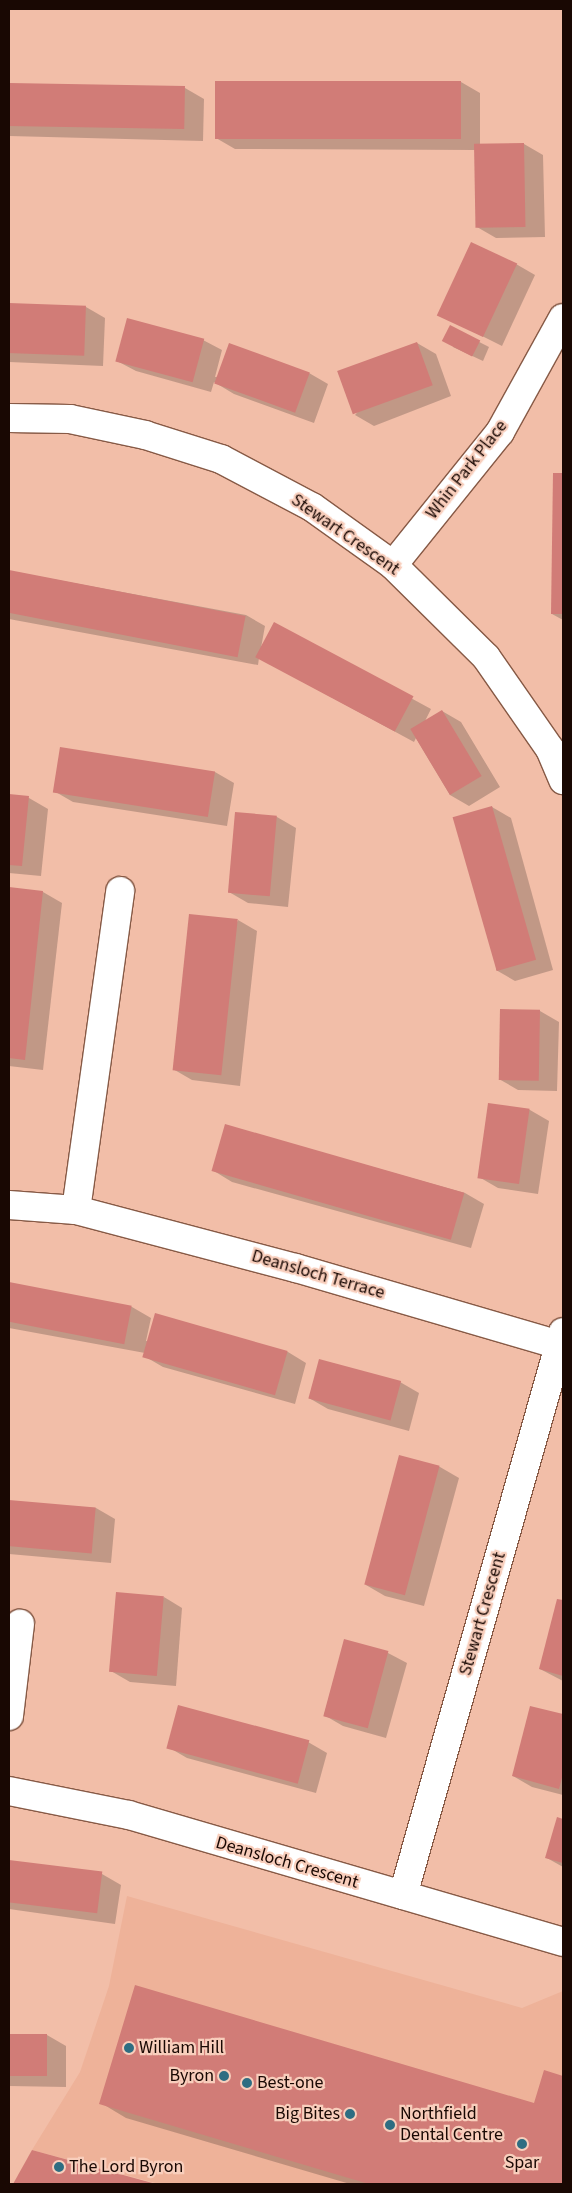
<!DOCTYPE html>
<html>
<head>
<meta charset="utf-8">
<style>
  body { margin:0 }
  #map { position:relative; width:572px; height:2193px; overflow:hidden; background:#f2bea8; font-family:"Source Sans 3",sans-serif }
  div>[style] { position:absolute }
  .built>* { inset:0; background:#eeb299 }
  .shadow>* { inset:0; background:#0003 }
  .building>* { inset:0; background:#d17c77; transform-origin:0 0 }
  .roads { filter:drop-shadow(1px 0 #875a46) drop-shadow(-1px 0 #875a46) drop-shadow(0 1px #875a46) drop-shadow(0 -1px #875a46) }
  .minor>* { height:28px; margin:-14px; padding:0 14px; transform-origin:14px; border-radius:14px; background:#fff }
  .dots>* { width:14px; height:14px; translate:-50% -50%; box-sizing:border-box; border:2px solid #f8cebc; border-radius:50% }
  span { translate:-50% -50%; white-space:nowrap; text-align:center; line-height:1.15; -webkit-text-stroke:4.5px #f8cebc; paint-order:stroke }
  .street-label { font-size:18px; color:#190803 }
  .poi-label { font-size:18px; color:#190803 }
  .left { translate:0 -50%; text-align:left }
  .right { translate:-100% -50%; text-align:right }
  .frame { position:absolute; inset:0; border:10px solid #190803; pointer-events:none }
</style>
</head>
<body>
<div id="map">
  <div class="built">
    <i style="clip-path:polygon(127px 1896px,522px 2008px,563px 1991px,563px 2184px,159px 2184px,32px 2150px,80px 2072px,109px 1986px)"></i>
  </div>
  <div class="shadow">
    <i style="clip-path:polygon(216px 82px,461px 82px,480px 93px,480px 145px,524px 144px,543px 155px,545px 237px,496px 238px,477px 227px,475px 150px,235px 149px,216px 138px)"></i>
    <i style="clip-path:polygon(9px 84px,185px 88px,204px 99px,203px 141px,9px 136px)"></i>
    <i style="clip-path:polygon(516px 264px,535px 275px,502px 346px,438px 314px)"></i>
    <i style="clip-path:polygon(9px 304px,86px 307px,105px 318px,103px 366px,9px 362px)"></i>
    <i style="clip-path:polygon(450px 327px,489px 347px,483px 361px,453px 347px)"></i>
    <i style="clip-path:polygon(203px 340px,222px 350px,215px 377px,309px 373px,328px 384px,314px 423px,234px 394px,214px 382px,211px 392px,136px 371px,117px 361px)"></i>
    <i style="clip-path:polygon(417px 343px,436px 354px,451px 396px,374px 426px,355px 415px)"></i>
    <i style="clip-path:polygon(554px 474px,563px 474px,563px 620px,552px 614px)"></i>
    <i style="clip-path:polygon(9px 571px,246px 615px,265px 626px,261px 648px,275px 624px,431px 709px,425px 721px,442px 711px,461px 722px,500px 787px,469px 806px,450px 795px,416px 738px,414px 742px,259px 658px,258px 665px,9px 619px)"></i>
    <i style="clip-path:polygon(215px 772px,234px 783px,227px 826px,73px 802px,54px 791px)"></i>
    <i style="clip-path:polygon(9px 795px,29px 798px,48px 809px,41px 876px,9px 873px)"></i>
    <i style="clip-path:polygon(492px 807px,511px 818px,553px 970px,515px 981px,496px 970px)"></i>
    <i style="clip-path:polygon(237px 813px,277px 817px,296px 828px,288px 907px,248px 903px,229px 892px)"></i>
    <i style="clip-path:polygon(9px 889px,43px 892px,62px 903px,43px 1070px,9px 1066px)"></i>
    <i style="clip-path:polygon(238px 920px,257px 931px,240px 1086px,192px 1080px,173px 1069px)"></i>
    <i style="clip-path:polygon(501px 1010px,540px 1011px,559px 1022px,557px 1091px,518px 1090px,499px 1079px)"></i>
    <i style="clip-path:polygon(490px 1104px,530px 1110px,549px 1121px,538px 1194px,498px 1188px,479px 1177px)"></i>
    <i style="clip-path:polygon(226px 1126px,465px 1193px,484px 1204px,471px 1248px,232px 1182px,214px 1171px)"></i>
    <i style="clip-path:polygon(9px 1284px,132px 1307px,151px 1318px,146px 1341px,288px 1352px,306px 1363px,295px 1404px,163px 1367px,144px 1356px,145px 1353px,9px 1328px)"></i>
    <i style="clip-path:polygon(400px 1382px,419px 1393px,409px 1431px,328px 1409px,309px 1398px)"></i>
    <i style="clip-path:polygon(400px 1456px,440px 1467px,459px 1478px,424px 1606px,385px 1596px,366px 1585px)"></i>
    <i style="clip-path:polygon(9px 1502px,96px 1508px,115px 1519px,111px 1563px,9px 1554px)"></i>
    <i style="clip-path:polygon(164px 1597px,182px 1608px,176px 1686px,130px 1682px,111px 1671px)"></i>
    <i style="clip-path:polygon(558px 1600px,563px 1601px,563px 1681px,540px 1669px)"></i>
    <i style="clip-path:polygon(345px 1640px,388px 1653px,407px 1663px,386px 1738px,343px 1726px,324px 1715px)"></i>
    <i style="clip-path:polygon(531px 1707px,563px 1716px,563px 1795px,532px 1787px,513px 1776px)"></i>
    <i style="clip-path:polygon(308px 1742px,327px 1753px,316px 1793px,187px 1758px,168px 1747px)"></i>
    <i style="clip-path:polygon(558px 1818px,563px 1820px,563px 1867px,547px 1858px)"></i>
    <i style="clip-path:polygon(9px 1861px,102px 1874px,121px 1885px,115px 1924px,9px 1909px)"></i>
    <i style="clip-path:polygon(9px 2035px,47px 2035px,66px 2046px,66px 2087px,9px 2086px)"></i>
    <i style="clip-path:polygon(545px 2072px,563px 2077px,563px 2184px,350px 2184px,126px 2118px,101px 2103px,535px 2105px)"></i>
    <i style="clip-path:polygon(33px 2152px,154px 2184px,15px 2184px)"></i>
  </div>
  <div class="building">
    <i style="left:215px;top:81px;width:246px;height:58px"></i>
    <i style="left:9px;top:83px;width:176px;height:43px;rotate:1deg"></i>
    <i style="left:524px;top:143px;width:84px;height:50px;rotate:89deg"></i>
    <i style="left:471px;top:242px;width:51px;height:81px;rotate:25deg"></i>
    <i style="left:9px;top:303px;width:77px;height:50px;rotate:2deg"></i>
    <i style="left:127px;top:318px;width:80px;height:45px;rotate:15deg"></i>
    <i style="left:450px;top:325px;width:34px;height:18px;rotate:27deg"></i>
    <i style="left:417px;top:342px;width:46px;height:85px;rotate:70deg"></i>
    <i style="left:229px;top:343px;width:86px;height:43px;rotate:20deg"></i>
    <i style="clip-path:polygon(553px 473px,563px 473px,563px 614px,551px 614px)"></i>
    <i style="left:9px;top:570px;width:241px;height:42px;rotate:11deg"></i>
    <i style="left:274px;top:622px;width:158px;height:40px;rotate:28deg"></i>
    <i style="left:442px;top:710px;width:77px;height:37px;rotate:59deg"></i>
    <i style="left:60px;top:747px;width:157px;height:46px;rotate:9deg"></i>
    <i style="clip-path:polygon(9px 794px,29px 796px,22px 866px,9px 865px)"></i>
    <i style="left:492px;top:806px;width:160px;height:41px;rotate:74deg"></i>
    <i style="left:235px;top:812px;width:42px;height:81px;rotate:5deg"></i>
    <i style="clip-path:polygon(9px 887px,43px 891px,25px 1060px,9px 1058px)"></i>
    <i style="left:189px;top:914px;width:49px;height:157px;rotate:6deg"></i>
    <i style="left:500px;top:1009px;width:40px;height:71px;rotate:1deg"></i>
    <i style="left:488px;top:1103px;width:42px;height:76px;rotate:8deg"></i>
    <i style="left:225px;top:1124px;width:249px;height:49px;rotate:16deg"></i>
    <i style="left:9px;top:1282px;width:125px;height:39px;rotate:11deg"></i>
    <i style="left:155px;top:1313px;width:138px;height:46px;rotate:16deg"></i>
    <i style="left:319px;top:1359px;width:85px;height:41px;rotate:15deg"></i>
    <i style="left:399px;top:1455px;width:42px;height:134px;rotate:15deg"></i>
    <i style="left:9px;top:1500px;width:87px;height:46px;rotate:5deg"></i>
    <i style="left:116px;top:1592px;width:48px;height:80px;rotate:5deg"></i>
    <i style="clip-path:polygon(557px 1599px,563px 1600px,563px 1676px,539px 1669px)"></i>
    <i style="left:344px;top:1639px;width:46px;height:80px;rotate:15deg"></i>
    <i style="left:178px;top:1705px;width:136px;height:45px;rotate:15deg"></i>
    <i style="clip-path:polygon(530px 1706px,563px 1714px,563px 1774px,559px 1789px,512px 1776px)"></i>
    <i style="clip-path:polygon(557px 1817px,563px 1819px,563px 1863px,545px 1858px)"></i>
    <i style="left:9px;top:1860px;width:94px;height:42px;rotate:7deg"></i>
    <i style="clip-path:polygon(135px 1985px,534px 2103px,544px 2070px,563px 2076px,563px 2184px,369px 2184px,99px 2104px)"></i>
    <i style="left:9px;top:2034px;width:38px;height:42px"></i>
    <i style="clip-path:polygon(32px 2150px,156px 2184px,13px 2184px)"></i>
  </div>
  <div class="roads">
    <div class="minor">
      <i style="left:9px;top:418px;width:61px;rotate:0.9deg"></i>
      <i style="left:70px;top:419px;width:77px;rotate:12deg"></i>
      <i style="left:145px;top:435px;width:80px;rotate:17.5deg"></i>
      <i style="left:221px;top:459px;width:103px;rotate:27.8deg"></i>
      <i style="left:312px;top:507px;width:100px;rotate:35.6deg"></i>
      <i style="left:393px;top:565px;width:131px;rotate:44.7deg"></i>
      <i style="left:486px;top:657px;width:112px;rotate:55.2deg"></i>
      <i style="left:550px;top:749px;width:34px;rotate:67deg"></i>
      <i style="left:393px;top:565px;width:171px;rotate:-51.2deg"></i>
      <i style="left:500px;top:432px;width:130px;rotate:-61.1deg"></i>
      <i style="left:9px;top:1205px;width:67px;rotate:4.3deg"></i>
      <i style="left:76px;top:1210px;width:228px;rotate:14.8deg"></i>
      <i style="left:296px;top:1268px;width:275px;rotate:16.3deg"></i>
      <i style="left:76px;top:1210px;width:322px;rotate:-82.1deg"></i>
      <i style="left:9px;top:1716px;width:93px;rotate:-83.2deg"></i>
      <i style="left:9px;top:1791px;width:122px;rotate:11.3deg"></i>
      <i style="left:129px;top:1815px;width:452px;rotate:16.3deg"></i>
      <i style="left:403px;top:1895px;width:585px;rotate:-74.14deg"></i>
    </div>
  </div>
  <div class="dots">
    <i style="left:129px;top:2048px;background:#2e6d82"></i>
    <i style="left:224px;top:2076px;background:#2e6d82"></i>
    <i style="left:247px;top:2083px;background:#2e6d82"></i>
    <i style="left:350px;top:2114px;background:#2e6d82"></i>
    <i style="left:390px;top:2125px;background:#2e6d82"></i>
    <i style="left:522px;top:2144px;background:#2e6d82"></i>
    <i style="left:59px;top:2167px;background:#2e6d82"></i>
  </div>
  <div class="street-label">
    <span style="left:467px;top:470px;rotate:-52deg">Whin Park Place</span>
    <span style="left:345px;top:535px;rotate:35deg">Stewart Crescent</span>
    <span style="left:318px;top:1275px;rotate:16deg">Deansloch Terrace</span>
    <span style="left:483px;top:1614px;rotate:-74deg">Stewart Crescent</span>
    <span style="left:287px;top:1863px;rotate:16deg">Deansloch Crescent</span>
  </div>
  <div class="poi-label">
    <span class="left" style="left:139px;top:2048px">William Hill</span>
    <span class="right" style="left:214px;top:2076px">Byron</span>
    <span class="left" style="left:257px;top:2083px">Best-one</span>
    <span class="right" style="left:340px;top:2114px">Big Bites</span>
    <span class="left" style="left:400px;top:2125px">Northfield<br>Dental Centre</span>
    <span style="left:522px;top:2163px">Spar</span>
    <span class="left" style="left:69px;top:2167px">The Lord Byron</span>
  </div>
  <div class="frame"></div>
</div>
</body>
</html>
